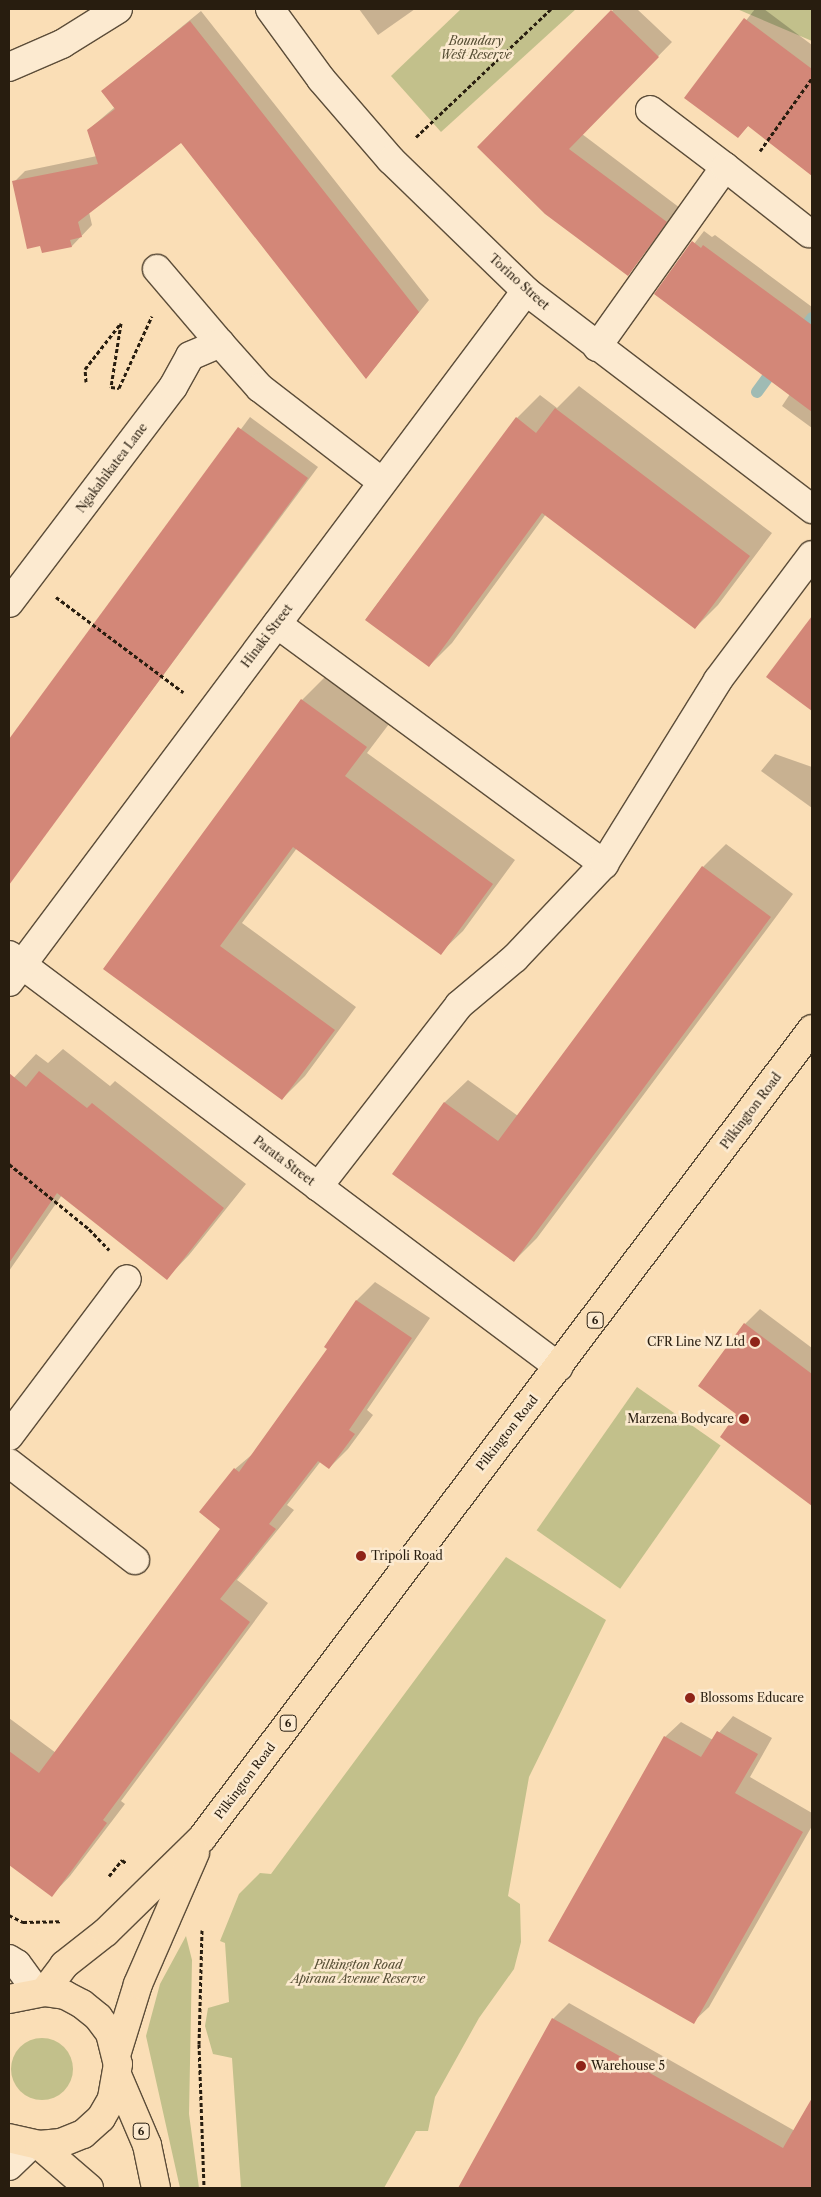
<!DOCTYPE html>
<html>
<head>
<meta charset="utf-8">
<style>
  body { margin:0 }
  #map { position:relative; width:821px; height:2197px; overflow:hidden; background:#fadeb6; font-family:"Libre Caslon Text",serif }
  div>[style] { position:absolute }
  .green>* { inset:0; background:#c2c08b; transform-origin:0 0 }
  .round { border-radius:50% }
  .shadow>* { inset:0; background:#0003 }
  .stream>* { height:12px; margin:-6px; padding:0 6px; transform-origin:6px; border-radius:6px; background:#9fbbb4 }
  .building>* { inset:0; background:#d38778 }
  .path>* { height:3px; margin-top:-1.5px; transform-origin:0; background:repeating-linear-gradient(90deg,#281d0f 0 4px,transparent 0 6.5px) }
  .roads { filter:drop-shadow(1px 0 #5c4d39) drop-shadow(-1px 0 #5c4d39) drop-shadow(0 1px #5c4d39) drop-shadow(0 -1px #5c4d39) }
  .minor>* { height:28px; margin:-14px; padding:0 14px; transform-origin:14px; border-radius:14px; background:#fcead0 }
  .tertiary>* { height:28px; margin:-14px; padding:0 14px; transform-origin:14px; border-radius:14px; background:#fcead0 }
  .primary>* { height:28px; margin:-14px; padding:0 14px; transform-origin:14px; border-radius:14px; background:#fadeb6 }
  .dots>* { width:14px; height:14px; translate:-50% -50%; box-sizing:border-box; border:2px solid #fcead0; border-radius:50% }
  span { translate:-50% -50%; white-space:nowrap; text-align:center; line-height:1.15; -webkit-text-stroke:5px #fcead0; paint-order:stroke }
  .shield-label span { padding:1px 4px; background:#fcead0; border:1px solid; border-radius:4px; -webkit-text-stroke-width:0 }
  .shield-label { font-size:11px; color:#281d0f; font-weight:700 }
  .park-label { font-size:12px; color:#564e34; font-style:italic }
  .street-label { font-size:12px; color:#281d0f }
  .poi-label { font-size:12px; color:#281d0f }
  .right { translate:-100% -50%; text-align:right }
  .left { translate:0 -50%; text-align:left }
  .frame { position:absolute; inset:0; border:10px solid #281d0f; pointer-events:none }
</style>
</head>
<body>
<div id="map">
  <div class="green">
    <i style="clip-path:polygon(461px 9px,576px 9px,441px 132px,391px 76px)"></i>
    <i style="clip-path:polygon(737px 9px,812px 9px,812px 41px)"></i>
    <i style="left:637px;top:1387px;width:102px;height:175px;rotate:35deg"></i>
    <i style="clip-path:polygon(506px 1557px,606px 1620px,529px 1777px,508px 1896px,520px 1904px,521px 1942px,514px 1969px,479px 2018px,435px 2097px,428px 2131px,416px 2131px,384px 2188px,241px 2188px,232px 2058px,213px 2054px,205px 2026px,208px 2008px,229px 2002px,225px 1943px,220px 1941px,239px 1894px,260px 1873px,271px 1874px)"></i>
    <i style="clip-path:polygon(186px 1936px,192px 1960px,189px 2114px,199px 2188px,180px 2188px,146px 2036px,160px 1984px)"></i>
    <i class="round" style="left:11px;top:2038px;width:62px;height:62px"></i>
  </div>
  <div class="shadow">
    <i style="clip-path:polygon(359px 9px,415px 9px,378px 35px)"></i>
    <i style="clip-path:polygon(614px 9px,637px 9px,672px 42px,582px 134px,680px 208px,628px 274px,479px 147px)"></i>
    <i style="clip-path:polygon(755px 9px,764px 9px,812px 45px,812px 174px,749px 125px,738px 137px,686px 98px)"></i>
    <i style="clip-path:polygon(201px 11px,429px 300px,366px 378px,182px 141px,89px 212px,92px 225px,72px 246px,43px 252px,14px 182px,25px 171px,97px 156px,88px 130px,115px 107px,102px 92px)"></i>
    <i style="clip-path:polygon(704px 231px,712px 237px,715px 235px,812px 307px,812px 428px,782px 406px,790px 394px,655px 294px)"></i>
    <i style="clip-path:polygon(579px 386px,772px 533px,718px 605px,695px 628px,546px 514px,452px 643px,429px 666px,366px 619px,517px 418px,540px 395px,557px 408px)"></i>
    <i style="clip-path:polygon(250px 417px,318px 467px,13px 877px,9px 873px,9px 741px)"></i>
    <i style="clip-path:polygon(812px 618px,812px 710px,768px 677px)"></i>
    <i style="clip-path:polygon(325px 677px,389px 724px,367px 753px,515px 860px,463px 931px,440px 953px,297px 848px,242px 923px,356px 1007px,305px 1076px,282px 1099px,105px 968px,302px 700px)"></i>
    <i style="clip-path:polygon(775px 754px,812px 767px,812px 808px,761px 771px)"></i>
    <i style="clip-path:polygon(726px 844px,793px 894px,537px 1238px,514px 1261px,394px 1173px,445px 1102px,468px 1080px,518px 1116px,703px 867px)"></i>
    <i style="clip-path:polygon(63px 1049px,110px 1086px,115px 1081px,246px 1184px,189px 1255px,167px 1278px,62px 1195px,9px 1271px,9px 1083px,36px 1054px,48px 1063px)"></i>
    <i style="clip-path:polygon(375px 1282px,430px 1318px,367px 1410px,373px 1415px,348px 1449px,329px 1468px,321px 1461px,287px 1505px,294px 1510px,237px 1580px,268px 1603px,121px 1801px,125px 1804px,70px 1876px,52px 1895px,9px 1863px,9px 1718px,56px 1753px,222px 1529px,235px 1469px,255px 1452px,329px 1349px,357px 1300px)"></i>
    <i style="clip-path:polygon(760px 1309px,812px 1348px,812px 1505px,722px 1437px,738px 1414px,745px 1324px)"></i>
    <i style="clip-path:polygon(733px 1716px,772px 1738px,750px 1777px,812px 1813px,812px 1826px,709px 2007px,693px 2022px,665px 1737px,681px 1722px,713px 1740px)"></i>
    <i style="clip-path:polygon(569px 2003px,795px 2131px,812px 2100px,812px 2188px,459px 2188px,553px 2019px)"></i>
  </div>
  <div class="stream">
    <i style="left:799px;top:336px;width:22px;rotate:-54deg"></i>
    <i style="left:757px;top:392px;width:32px;rotate:-54deg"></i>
  </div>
  <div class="building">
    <i style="clip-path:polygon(611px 10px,659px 57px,569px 149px,667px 222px,628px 276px,545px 214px,477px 147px)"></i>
    <i style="clip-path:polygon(744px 18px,812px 69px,812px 176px,748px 126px,738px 138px,684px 98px)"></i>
    <i style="clip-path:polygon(190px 21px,419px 312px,366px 379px,181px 143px,78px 222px,82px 237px,70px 240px,72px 247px,42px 253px,40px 246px,27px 249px,12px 181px,98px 164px,87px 130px,115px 109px,101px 91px)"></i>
    <i style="clip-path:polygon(692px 241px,701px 248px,703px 245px,812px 325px,812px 412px,654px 294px)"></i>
    <i style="clip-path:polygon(555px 408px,750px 556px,695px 629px,542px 513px,429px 667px,365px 620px,516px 417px,536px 433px)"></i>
    <i style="clip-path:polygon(238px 427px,308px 478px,9px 885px,9px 739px)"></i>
    <i style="clip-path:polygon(812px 616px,812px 711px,766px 677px)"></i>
    <i style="clip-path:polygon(301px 699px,367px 747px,345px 776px,493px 884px,441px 955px,293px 847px,220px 946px,335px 1030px,282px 1100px,103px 969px)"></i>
    <i style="clip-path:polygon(702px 866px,771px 917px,514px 1262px,392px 1174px,444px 1102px,498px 1141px)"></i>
    <i style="clip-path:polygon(39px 1071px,87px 1108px,92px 1103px,224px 1208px,167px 1280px,57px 1193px,9px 1263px,9px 1073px,26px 1087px)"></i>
    <i style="clip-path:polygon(356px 1300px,412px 1338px,349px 1430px,355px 1434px,329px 1469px,318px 1461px,269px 1524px,276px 1529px,220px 1599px,250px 1622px,103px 1820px,107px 1823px,52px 1897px,9px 1865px,9px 1751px,39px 1773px,220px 1529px,199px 1512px,234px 1468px,239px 1472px,327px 1349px,324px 1347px)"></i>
    <i style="clip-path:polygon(744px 1323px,812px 1374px,812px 1506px,720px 1437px,736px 1414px,698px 1386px)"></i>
    <i style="clip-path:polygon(717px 1731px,758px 1754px,735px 1793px,803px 1832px,694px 2024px,548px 1941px,664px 1736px,701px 1757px)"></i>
    <i style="clip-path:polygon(552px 2018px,783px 2148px,812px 2098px,812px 2188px,458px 2188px)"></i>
  </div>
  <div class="path">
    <i style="left:416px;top:137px;width:186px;rotate:-43.5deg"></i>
    <i style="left:760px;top:151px;width:90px;rotate:-54.5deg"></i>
    <i style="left:86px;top:382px;width:13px;rotate:-94deg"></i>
    <i style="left:85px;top:369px;width:58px;rotate:-52deg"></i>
    <i style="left:121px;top:323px;width:65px;rotate:98.9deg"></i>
    <i style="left:111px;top:387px;width:8px;rotate:7deg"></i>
    <i style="left:119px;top:388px;width:79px;rotate:-65.4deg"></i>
    <i style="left:56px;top:597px;width:159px;rotate:36.8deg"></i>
    <i style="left:9px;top:1164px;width:103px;rotate:39.1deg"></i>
    <i style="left:89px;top:1229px;width:29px;rotate:46deg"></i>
    <i style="left:109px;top:1876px;width:21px;rotate:-51deg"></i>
    <i style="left:122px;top:1860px;width:5px;rotate:37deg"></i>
    <i style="left:9px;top:1915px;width:16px;rotate:27deg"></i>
    <i style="left:23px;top:1922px;width:39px;rotate:-1deg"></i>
    <i style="left:202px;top:1930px;width:114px;rotate:91.5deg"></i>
    <i style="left:199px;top:2044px;width:144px;rotate:88deg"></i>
  </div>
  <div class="roads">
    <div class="minor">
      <i style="left:270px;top:9px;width:87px;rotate:53.9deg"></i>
      <i style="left:321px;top:79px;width:107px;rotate:49.2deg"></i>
      <i style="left:391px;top:160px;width:188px;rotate:44.1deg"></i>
      <i style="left:526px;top:291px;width:360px;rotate:37.3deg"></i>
      <i style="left:9px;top:67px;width:58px;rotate:-23.5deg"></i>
      <i style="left:62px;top:44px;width:66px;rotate:-32deg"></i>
      <i style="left:650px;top:110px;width:94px;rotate:37.2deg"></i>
      <i style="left:157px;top:269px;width:97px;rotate:49.6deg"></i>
      <i style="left:597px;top:347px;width:221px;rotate:-54.6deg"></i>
      <i style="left:725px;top:167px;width:107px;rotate:38.2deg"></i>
      <i style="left:9px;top:603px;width:271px;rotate:-52.8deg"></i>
      <i style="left:173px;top:387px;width:35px;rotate:-61deg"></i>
      <i style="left:190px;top:356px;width:33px;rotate:-23deg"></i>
      <i style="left:220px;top:343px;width:60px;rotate:48.4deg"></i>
      <i style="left:260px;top:388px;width:154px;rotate:37.6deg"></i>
      <i style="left:277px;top:624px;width:406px;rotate:36.3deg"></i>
      <i style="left:9px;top:955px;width:687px;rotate:36.84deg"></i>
      <i style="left:9px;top:982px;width:863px;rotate:-53.2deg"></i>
      <i style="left:318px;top:1187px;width:230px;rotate:-52.2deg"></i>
      <i style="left:459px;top:1005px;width:73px;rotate:-40deg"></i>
      <i style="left:515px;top:958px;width:129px;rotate:-46.6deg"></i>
      <i style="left:604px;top:864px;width:216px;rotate:-58.2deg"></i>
      <i style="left:718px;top:680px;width:156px;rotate:-53.1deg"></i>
      <i style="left:9px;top:1436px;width:196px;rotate:-53.1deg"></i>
      <i style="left:9px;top:1463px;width:159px;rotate:37.6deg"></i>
    </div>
    <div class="tertiary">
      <i style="left:9px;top:1959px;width:9px;rotate:32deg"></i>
      <i style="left:17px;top:1964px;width:34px;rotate:54deg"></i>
      <i style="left:9px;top:2166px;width:30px;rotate:-44deg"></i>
    </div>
    <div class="primary">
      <i style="left:44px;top:1992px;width:34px;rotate:-53deg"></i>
      <i style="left:64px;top:1965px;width:53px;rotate:-38.2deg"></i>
      <i style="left:106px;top:1932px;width:134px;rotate:-44.4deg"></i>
      <i style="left:202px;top:1838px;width:1013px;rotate:-52.98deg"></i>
      <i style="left:9px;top:1999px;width:36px;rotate:-11deg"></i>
      <i style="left:44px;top:1992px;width:21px;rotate:8deg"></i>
      <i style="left:65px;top:1995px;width:19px;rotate:28deg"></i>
      <i style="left:82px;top:2004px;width:21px;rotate:39deg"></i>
      <i style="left:98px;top:2017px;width:20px;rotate:53deg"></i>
      <i style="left:110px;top:2033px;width:32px;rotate:76deg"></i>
      <i style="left:118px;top:2064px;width:36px;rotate:100deg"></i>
      <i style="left:112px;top:2099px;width:22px;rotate:120deg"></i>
      <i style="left:101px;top:2118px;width:24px;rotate:138deg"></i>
      <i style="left:83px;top:2134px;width:24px;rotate:158deg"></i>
      <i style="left:61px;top:2143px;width:22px;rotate:175deg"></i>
      <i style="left:39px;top:2145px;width:31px;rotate:-167deg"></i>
      <i style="left:117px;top:2052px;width:71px;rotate:-72.8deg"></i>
      <i style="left:138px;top:1984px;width:143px;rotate:-66.5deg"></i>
      <i style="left:118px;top:2077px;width:74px;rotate:66.9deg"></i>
      <i style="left:147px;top:2145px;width:44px;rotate:78.2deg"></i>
      <i style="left:39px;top:2145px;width:66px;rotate:40.7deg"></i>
    </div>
  </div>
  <div class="dots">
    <i style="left:755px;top:1342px;background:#8f2418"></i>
    <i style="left:744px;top:1419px;background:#8f2418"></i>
    <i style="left:361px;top:1556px;background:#8f2418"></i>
    <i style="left:690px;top:1698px;background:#8f2418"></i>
    <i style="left:581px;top:2066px;background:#8f2418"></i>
  </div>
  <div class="shield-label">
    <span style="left:595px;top:1320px">6</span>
    <span style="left:288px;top:1723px">6</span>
    <span style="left:141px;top:2131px">6</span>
  </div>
  <div class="park-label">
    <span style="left:476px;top:48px">Boundary<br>West Reserve</span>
    <span style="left:358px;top:1972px">Pilkington Road<br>Apirana Avenue Reserve</span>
  </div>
  <div class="street-label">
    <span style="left:519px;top:282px;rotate:42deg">Torino Street</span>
    <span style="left:112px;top:468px;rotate:-53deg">Ngakahikatea Lane</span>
    <span style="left:267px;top:636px;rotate:-53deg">Hinaki Street</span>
    <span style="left:751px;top:1111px;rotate:-53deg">Pilkington Road</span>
    <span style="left:284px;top:1161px;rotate:37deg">Parata Street</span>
    <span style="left:507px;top:1433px;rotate:-52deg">Pilkington Road</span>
    <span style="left:245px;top:1781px;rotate:-53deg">Pilkington Road</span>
  </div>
  <div class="poi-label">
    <span class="right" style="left:745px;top:1342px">CFR Line NZ Ltd</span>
    <span class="right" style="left:734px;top:1419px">Marzena Bodycare</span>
    <span class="left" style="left:371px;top:1556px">Tripoli Road</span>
    <span class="left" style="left:700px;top:1698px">Blossoms Educare</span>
    <span class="left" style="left:591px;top:2066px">Warehouse 5</span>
  </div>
  <div class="frame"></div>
</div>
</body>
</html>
